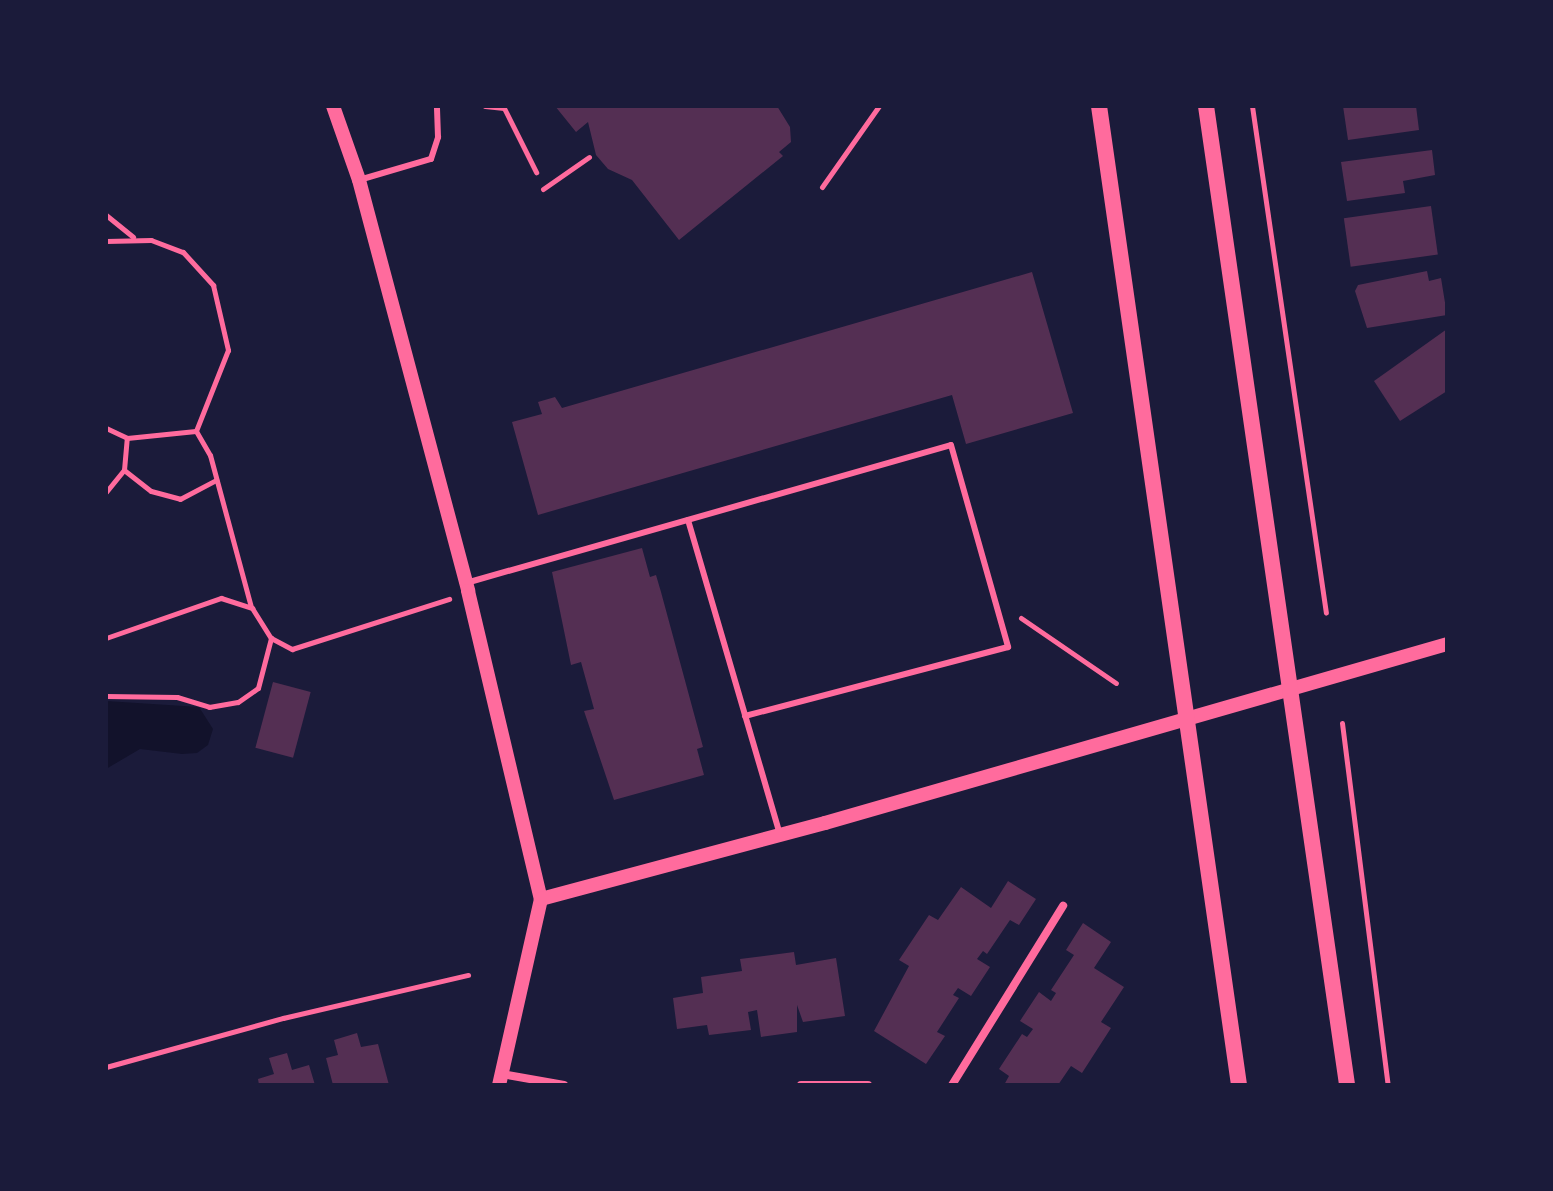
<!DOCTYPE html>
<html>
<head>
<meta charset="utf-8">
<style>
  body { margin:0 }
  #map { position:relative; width:1553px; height:1191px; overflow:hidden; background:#1b1b3a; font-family:"Nunito Sans",sans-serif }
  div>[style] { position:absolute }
  .water>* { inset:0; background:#12122b }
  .building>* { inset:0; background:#542f53; transform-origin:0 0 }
  .path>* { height:5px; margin:-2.5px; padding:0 2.5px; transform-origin:2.5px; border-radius:2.5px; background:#ff6b9d }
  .service>* { height:6px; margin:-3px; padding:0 3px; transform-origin:3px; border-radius:3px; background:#ff6b9d }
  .minor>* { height:8px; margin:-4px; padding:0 4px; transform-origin:4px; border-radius:4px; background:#ff6b9d }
  .tertiary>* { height:14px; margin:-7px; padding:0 7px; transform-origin:7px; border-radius:7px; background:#ff6b9d }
  .secondary>* { height:16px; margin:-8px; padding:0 8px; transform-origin:8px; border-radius:8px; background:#ff6b9d }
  span { translate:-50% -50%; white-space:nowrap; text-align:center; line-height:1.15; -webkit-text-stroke:6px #1b1b3a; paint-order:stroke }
  .frame { position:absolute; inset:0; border:108px solid #1b1b3a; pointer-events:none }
</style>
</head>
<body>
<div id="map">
  <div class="water">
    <i style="clip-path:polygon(106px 701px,199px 707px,213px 729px,208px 745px,197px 753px,182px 754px,140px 749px,106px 769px)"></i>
  </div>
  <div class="building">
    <i style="clip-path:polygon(555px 106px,777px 106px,790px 127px,791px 142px,779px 152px,783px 156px,679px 240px,632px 180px,608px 169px,596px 155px,588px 122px,576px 132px)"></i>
    <i style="clip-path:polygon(1343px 106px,1416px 106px,1419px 130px,1348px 140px)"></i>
    <i style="clip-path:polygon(1432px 150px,1435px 175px,1403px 181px,1405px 193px,1347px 201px,1341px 162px)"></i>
    <i style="left:1431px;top:206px;width:49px;height:88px;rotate:82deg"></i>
    <i style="clip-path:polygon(1427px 271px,1429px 281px,1441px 278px,1447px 315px,1367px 328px,1355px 291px,1358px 285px)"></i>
    <i style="clip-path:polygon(1032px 272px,1073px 413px,966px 444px,952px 395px,538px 515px,512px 422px,542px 414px,538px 402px,555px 397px,562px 408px)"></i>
    <i style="clip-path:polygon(1447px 329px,1447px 391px,1400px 421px,1374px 381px)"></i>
    <i style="clip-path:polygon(642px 548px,650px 577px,656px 575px,661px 592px,703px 747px,697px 749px,704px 775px,614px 800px,584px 711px,594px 709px,581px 662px,571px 665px,552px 572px)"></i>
    <i style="left:273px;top:682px;width:39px;height:68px;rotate:15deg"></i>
    <i style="clip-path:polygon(1008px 881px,1036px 899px,1019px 925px,1010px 920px,987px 954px,983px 951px,977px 959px,990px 967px,971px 996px,958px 988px,953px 995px,959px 998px,937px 1032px,945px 1036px,926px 1064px,874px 1031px,909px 966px,899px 960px,929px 915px,938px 920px,961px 887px,991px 908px)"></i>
    <i style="clip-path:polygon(1083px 923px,1111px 942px,1094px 968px,1124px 987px,1101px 1022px,1111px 1028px,1082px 1073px,1071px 1066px,1058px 1085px,1004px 1085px,1009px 1076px,999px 1069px,1022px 1034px,1027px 1037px,1033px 1029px,1020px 1021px,1039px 992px,1051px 1001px,1056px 993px,1051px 990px,1074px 955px,1066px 950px)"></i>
    <i style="clip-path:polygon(794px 952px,796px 965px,836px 958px,845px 1016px,803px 1022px,797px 1005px,797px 1032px,761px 1037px,757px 1010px,748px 1012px,751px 1030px,709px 1035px,707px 1025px,677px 1029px,673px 998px,703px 993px,701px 977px,742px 971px,740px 959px)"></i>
    <i style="clip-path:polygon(357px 1033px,361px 1047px,378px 1044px,389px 1085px,333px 1085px,326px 1058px,338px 1055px,334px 1040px)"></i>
    <i style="clip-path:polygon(287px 1053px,292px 1070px,309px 1065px,315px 1085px,259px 1085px,258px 1079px,274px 1074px,269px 1058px)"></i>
  </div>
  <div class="path">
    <i style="left:485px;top:106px;width:19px;rotate:6deg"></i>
    <i style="left:504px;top:108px;width:72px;rotate:63.4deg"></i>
    <i style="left:1252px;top:106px;width:512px;rotate:81.7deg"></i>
    <i style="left:822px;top:187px;width:99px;rotate:-54.9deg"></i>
    <i style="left:543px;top:189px;width:56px;rotate:-34.8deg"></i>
    <i style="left:106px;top:215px;width:35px;rotate:39deg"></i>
    <i style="left:106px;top:241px;width:45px;rotate:-1.3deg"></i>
    <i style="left:151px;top:240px;width:34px;rotate:21deg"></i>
    <i style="left:183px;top:252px;width:45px;rotate:47.7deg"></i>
    <i style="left:213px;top:285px;width:67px;rotate:77deg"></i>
    <i style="left:228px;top:350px;width:87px;rotate:111.6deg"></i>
    <i style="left:106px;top:428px;width:23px;rotate:25deg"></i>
    <i style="left:127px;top:438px;width:69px;rotate:-5.8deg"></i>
    <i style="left:196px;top:431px;width:28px;rotate:60deg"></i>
    <i style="left:210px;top:455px;width:157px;rotate:74.9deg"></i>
    <i style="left:124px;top:470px;width:34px;rotate:38deg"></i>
    <i style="left:151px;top:491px;width:30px;rotate:15deg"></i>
    <i style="left:180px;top:499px;width:41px;rotate:-27.8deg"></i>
    <i style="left:106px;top:492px;width:28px;rotate:-51deg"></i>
    <i style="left:124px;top:470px;width:32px;rotate:-85deg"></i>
    <i style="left:1021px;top:618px;width:115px;rotate:34.4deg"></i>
    <i style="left:106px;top:638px;width:122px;rotate:-19.2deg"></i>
    <i style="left:221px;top:598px;width:33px;rotate:18deg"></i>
    <i style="left:252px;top:608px;width:36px;rotate:58deg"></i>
    <i style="left:271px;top:638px;width:24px;rotate:28deg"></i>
    <i style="left:292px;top:649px;width:165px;rotate:-17.7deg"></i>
    <i style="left:106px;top:696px;width:71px;rotate:0.8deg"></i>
    <i style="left:177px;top:697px;width:34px;rotate:17deg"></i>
    <i style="left:209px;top:707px;width:29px;rotate:-10deg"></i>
    <i style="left:238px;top:702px;width:24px;rotate:-35deg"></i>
    <i style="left:258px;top:688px;width:52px;rotate:-75.4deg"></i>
    <i style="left:1342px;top:723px;width:365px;rotate:82.8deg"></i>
    <i style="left:106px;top:1067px;width:184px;rotate:-15.5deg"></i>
    <i style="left:283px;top:1018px;width:190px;rotate:-13.1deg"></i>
  </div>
  <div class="service">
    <i style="left:359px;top:180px;width:75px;rotate:-16.3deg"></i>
    <i style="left:431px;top:159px;width:23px;rotate:-72deg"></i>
    <i style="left:438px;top:137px;width:31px;rotate:-92deg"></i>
    <i style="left:688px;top:520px;width:328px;rotate:73.7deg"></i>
    <i style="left:466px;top:583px;width:504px;rotate:-15.88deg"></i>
    <i style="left:951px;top:445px;width:210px;rotate:74.2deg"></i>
    <i style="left:1008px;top:647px;width:272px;rotate:165.3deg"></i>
  </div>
  <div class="minor">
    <i style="left:502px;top:1074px;width:63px;rotate:10.1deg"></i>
    <i style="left:801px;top:1085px;width:67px"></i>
    <i style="left:952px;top:1085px;width:211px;rotate:-58.2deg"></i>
  </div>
  <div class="tertiary">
    <i style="left:333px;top:106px;width:78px;rotate:70.6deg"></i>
    <i style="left:359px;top:180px;width:425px;rotate:75.1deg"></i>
    <i style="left:468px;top:591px;width:317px;rotate:76.7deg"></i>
    <i style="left:541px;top:899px;width:191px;rotate:102.7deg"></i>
    <i style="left:541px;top:899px;width:294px;rotate:-15deg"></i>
    <i style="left:825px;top:823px;width:647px;rotate:-16.05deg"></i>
  </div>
  <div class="secondary">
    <i style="left:1099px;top:106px;width:989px;rotate:81.86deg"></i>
    <i style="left:1206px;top:106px;width:989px;rotate:81.8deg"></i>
  </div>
  <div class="frame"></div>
</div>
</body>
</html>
